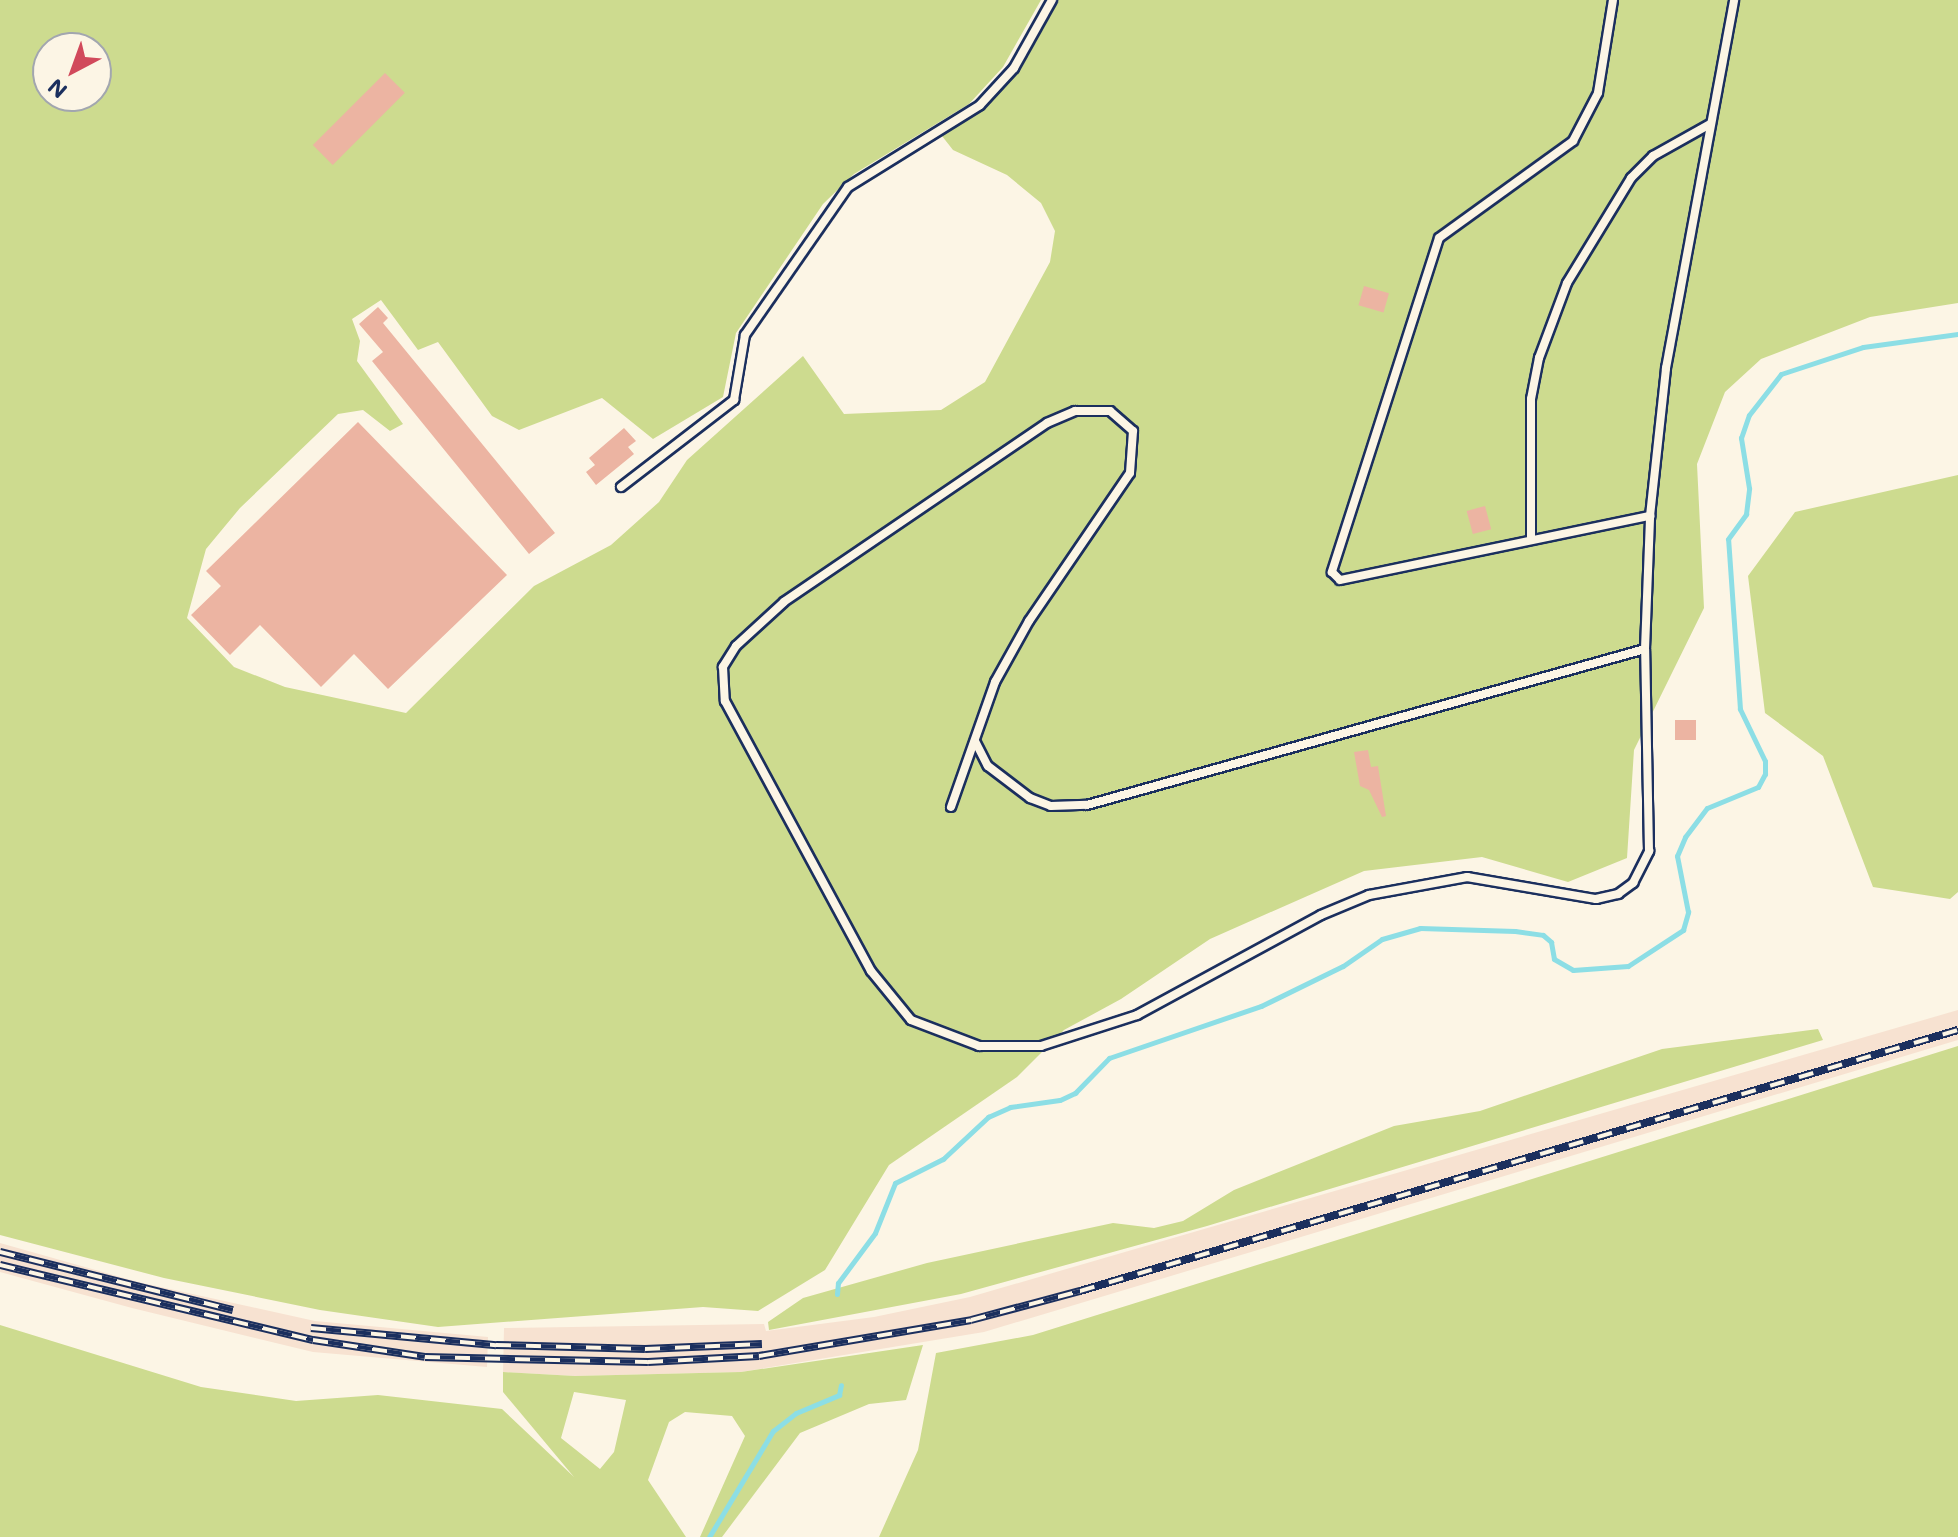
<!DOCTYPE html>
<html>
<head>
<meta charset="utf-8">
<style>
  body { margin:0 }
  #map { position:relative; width:1958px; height:1537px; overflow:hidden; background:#fcf5e5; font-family:Mali,sans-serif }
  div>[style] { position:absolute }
  .built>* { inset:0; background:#f7e2d1 }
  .green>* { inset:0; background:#cddb8f }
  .stream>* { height:5px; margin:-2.5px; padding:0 2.5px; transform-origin:2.5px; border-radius:2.5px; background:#8cdee5 }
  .building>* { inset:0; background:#ecb4a2; transform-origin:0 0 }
  .roads { filter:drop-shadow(2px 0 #1b2f5e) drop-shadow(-2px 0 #1b2f5e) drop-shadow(0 2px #1b2f5e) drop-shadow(0 -2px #1b2f5e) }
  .service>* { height:8px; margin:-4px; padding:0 4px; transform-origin:4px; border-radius:4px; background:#fcf5e5 }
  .rail>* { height:8px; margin-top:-4px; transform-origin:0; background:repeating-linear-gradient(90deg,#fcf5e5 0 15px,#1b2f5e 0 30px); box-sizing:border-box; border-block:2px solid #1b2f5e }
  span { translate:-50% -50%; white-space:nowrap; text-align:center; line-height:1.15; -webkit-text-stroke:6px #fcf5e5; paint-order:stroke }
  .north { position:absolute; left:32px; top:32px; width:80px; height:80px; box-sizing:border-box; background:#fcf5e5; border:2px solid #a2a6af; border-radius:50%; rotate:221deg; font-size:22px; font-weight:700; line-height:32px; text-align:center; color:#1b2f5e }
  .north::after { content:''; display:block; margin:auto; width:28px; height:36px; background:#d1495b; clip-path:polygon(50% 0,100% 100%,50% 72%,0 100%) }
</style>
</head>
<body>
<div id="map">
  <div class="built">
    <i style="clip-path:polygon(1958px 1010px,1958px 1040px,984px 1332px,741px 1372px,575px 1376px,503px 1372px,504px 1328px,764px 1324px,766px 1331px,874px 1317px,970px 1297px)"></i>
    <i style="clip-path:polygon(0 1243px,138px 1282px,315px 1321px,488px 1337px,487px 1367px,313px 1352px,132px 1308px,0 1272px)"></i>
  </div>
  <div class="green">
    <i style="clip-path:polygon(evenodd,0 0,1041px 0,1003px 67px,969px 104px,854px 174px,823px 204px,736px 333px,723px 397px,653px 439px,602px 398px,519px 430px,492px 416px,438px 342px,418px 350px,381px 300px,352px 319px,360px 341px,357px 361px,403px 424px,390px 431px,363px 410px,338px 414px,240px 508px,206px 549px,187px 618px,234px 667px,285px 687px,406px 713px,534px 586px,611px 545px,659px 502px,687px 460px,803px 356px,844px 414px,941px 410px,985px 382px,1050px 262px,1055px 231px,1041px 203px,1007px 175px,953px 150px,942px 136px,981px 110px,1008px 80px,1056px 0,1958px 0,1958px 303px,1870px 317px,1761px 359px,1725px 392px,1697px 464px,1704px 608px,1634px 750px,1627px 858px,1568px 882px,1482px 857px,1364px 871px,1210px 939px,1121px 999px,1064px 1030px,1017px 1077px,889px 1165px,825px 1270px,758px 1311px,703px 1307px,438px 1327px,320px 1310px,164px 1278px,0 1235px,0 0,48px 48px,96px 48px,96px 96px,48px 96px,48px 48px)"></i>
    <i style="clip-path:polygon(1958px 475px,1958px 892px,1950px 899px,1873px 887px,1823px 756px,1765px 713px,1748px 576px,1795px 512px)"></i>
    <i style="clip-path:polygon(1818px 1029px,1823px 1040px,1207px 1226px,961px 1294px,769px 1330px,768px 1322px,803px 1298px,927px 1263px,1113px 1223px,1154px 1228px,1183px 1221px,1234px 1190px,1394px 1126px,1480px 1111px,1662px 1049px)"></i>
    <i style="clip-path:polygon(1958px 1046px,1958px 1537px,879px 1537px,918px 1450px,936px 1353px,1033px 1335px)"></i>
    <i style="clip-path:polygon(evenodd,0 1325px,201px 1387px,296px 1401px,378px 1395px,502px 1409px,574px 1477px,503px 1392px,503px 1372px,575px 1376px,741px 1372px,923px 1345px,906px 1400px,869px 1404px,800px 1433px,722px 1537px,700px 1537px,745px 1436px,732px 1416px,685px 1412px,669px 1422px,648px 1480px,686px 1537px,0 1537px,0 1325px,574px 1392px,626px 1400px,614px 1452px,600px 1469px,561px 1438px,574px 1392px)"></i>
  </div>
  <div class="stream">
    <i style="left:837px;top:1294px;width:11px;rotate:-85deg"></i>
    <i style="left:838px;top:1283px;width:62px;rotate:-53.5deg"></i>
    <i style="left:875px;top:1233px;width:54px;rotate:-68.2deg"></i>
    <i style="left:895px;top:1183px;width:54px;rotate:-26.6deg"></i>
    <i style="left:943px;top:1159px;width:62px;rotate:-43deg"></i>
    <i style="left:988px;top:1117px;width:24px;rotate:-24deg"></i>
    <i style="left:1010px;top:1107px;width:50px;rotate:-8deg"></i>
    <i style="left:1060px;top:1100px;width:17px;rotate:-25deg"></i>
    <i style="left:1075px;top:1093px;width:49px;rotate:-45.8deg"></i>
    <i style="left:1109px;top:1058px;width:161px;rotate:-18.9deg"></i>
    <i style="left:1261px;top:1006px;width:91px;rotate:-26deg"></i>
    <i style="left:1343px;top:966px;width:47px;rotate:-34.7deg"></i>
    <i style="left:1382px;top:939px;width:40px;rotate:-16deg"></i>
    <i style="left:1420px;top:928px;width:95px;rotate:1.8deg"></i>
    <i style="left:1515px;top:931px;width:28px;rotate:8deg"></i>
    <i style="left:1543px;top:935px;width:11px;rotate:41deg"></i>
    <i style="left:1551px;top:942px;width:17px;rotate:80deg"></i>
    <i style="left:1554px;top:959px;width:22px;rotate:30deg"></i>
    <i style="left:1573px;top:970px;width:55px;rotate:-4.2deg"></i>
    <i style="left:1628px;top:966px;width:66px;rotate:-33.2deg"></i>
    <i style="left:1683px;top:930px;width:19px;rotate:-74deg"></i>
    <i style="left:1688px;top:912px;width:57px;rotate:-101.1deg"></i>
    <i style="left:1677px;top:856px;width:21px;rotate:-67deg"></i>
    <i style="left:1685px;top:837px;width:36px;rotate:-53deg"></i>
    <i style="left:1707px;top:808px;width:55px;rotate:-22.4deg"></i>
    <i style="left:1758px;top:787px;width:15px;rotate:-62deg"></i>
    <i style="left:1765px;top:774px;width:13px;rotate:-90deg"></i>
    <i style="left:1765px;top:761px;width:58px;rotate:-115.7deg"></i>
    <i style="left:1740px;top:709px;width:170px;rotate:-94deg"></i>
    <i style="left:1728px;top:539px;width:31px;rotate:-54deg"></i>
    <i style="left:1746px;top:514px;width:26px;rotate:-83deg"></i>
    <i style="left:1749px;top:488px;width:51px;rotate:-99.1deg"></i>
    <i style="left:1741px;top:438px;width:24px;rotate:-71deg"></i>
    <i style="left:1749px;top:415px;width:52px;rotate:-52deg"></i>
    <i style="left:1781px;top:374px;width:86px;rotate:-18.2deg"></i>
    <i style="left:1863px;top:347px;width:96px;rotate:-7.8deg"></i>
    <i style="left:709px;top:1537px;width:124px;rotate:-58.9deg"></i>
    <i style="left:773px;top:1431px;width:29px;rotate:-38deg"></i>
    <i style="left:796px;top:1413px;width:47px;rotate:-22.7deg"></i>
    <i style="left:839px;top:1395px;width:10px;rotate:-79deg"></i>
  </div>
  <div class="building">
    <i style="left:385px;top:73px;width:28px;height:102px;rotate:45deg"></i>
    <i style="left:1364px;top:286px;width:26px;height:20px;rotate:16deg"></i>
    <i style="clip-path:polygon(378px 307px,388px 318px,383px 323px,555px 533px,529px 554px,372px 361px,383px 352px,359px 324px)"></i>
    <i style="clip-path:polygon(358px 422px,507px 575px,388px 689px,354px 654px,321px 687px,260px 625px,230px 655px,191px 615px,221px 586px,206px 571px)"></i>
    <i style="clip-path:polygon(624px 428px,636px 441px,628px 447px,634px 454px,596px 485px,586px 472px,595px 465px,589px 458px)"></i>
    <i style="left:1485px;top:506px;width:24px;height:19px;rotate:75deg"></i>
    <i style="left:1696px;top:720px;width:20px;height:21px;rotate:90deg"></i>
    <i style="clip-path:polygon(1368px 750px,1371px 767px,1378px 766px,1386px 816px,1382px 817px,1369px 790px,1360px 786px,1354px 752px)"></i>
  </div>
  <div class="roads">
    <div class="service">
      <i style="left:1613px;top:0;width:94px;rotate:99.2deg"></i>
      <i style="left:1598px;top:93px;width:54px;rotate:117.5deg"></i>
      <i style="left:1573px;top:141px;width:165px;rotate:144.1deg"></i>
      <i style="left:1439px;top:238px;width:351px;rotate:107.8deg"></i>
      <i style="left:1332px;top:572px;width:11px;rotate:45deg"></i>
      <i style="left:1340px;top:580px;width:317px;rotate:-11.7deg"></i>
      <i style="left:621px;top:487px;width:143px;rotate:-37.6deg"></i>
      <i style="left:734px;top:400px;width:66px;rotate:-80.4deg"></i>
      <i style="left:745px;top:335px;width:180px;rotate:-55.2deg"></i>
      <i style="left:848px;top:187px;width:155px;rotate:-31.8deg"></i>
      <i style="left:980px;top:105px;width:50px;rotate:-47.4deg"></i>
      <i style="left:1014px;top:68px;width:78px;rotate:-60.8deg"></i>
      <i style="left:1531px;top:537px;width:138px;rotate:-90deg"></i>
      <i style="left:1531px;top:399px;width:42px;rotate:-79deg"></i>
      <i style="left:1539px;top:358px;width:80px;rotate:-69.5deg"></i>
      <i style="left:1567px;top:283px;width:123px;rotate:-58.6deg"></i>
      <i style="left:1631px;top:178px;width:31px;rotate:-45deg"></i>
      <i style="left:1653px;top:156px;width:65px;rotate:-29.3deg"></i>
      <i style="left:975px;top:741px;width:28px;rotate:63deg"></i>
      <i style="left:988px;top:766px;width:53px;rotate:37.3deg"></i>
      <i style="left:1030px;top:798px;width:22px;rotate:21deg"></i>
      <i style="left:1051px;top:806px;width:36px;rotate:-2deg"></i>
      <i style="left:1087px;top:805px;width:579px;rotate:-15.62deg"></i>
      <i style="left:951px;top:807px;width:133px;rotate:-70.6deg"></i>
      <i style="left:995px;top:682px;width:70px;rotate:-60.9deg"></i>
      <i style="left:1029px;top:621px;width:179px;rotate:-55.7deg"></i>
      <i style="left:1130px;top:473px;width:42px;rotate:-85.9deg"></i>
      <i style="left:1133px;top:431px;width:30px;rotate:-139deg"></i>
      <i style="left:1110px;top:411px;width:35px;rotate:180deg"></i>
      <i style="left:1075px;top:411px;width:30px;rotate:157deg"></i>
      <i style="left:1047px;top:423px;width:318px;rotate:145.8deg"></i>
      <i style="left:784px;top:602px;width:65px;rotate:137.5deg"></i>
      <i style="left:736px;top:646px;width:25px;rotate:122deg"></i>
      <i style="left:723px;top:667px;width:34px;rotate:87deg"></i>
      <i style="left:725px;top:701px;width:307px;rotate:61.6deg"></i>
      <i style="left:871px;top:971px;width:63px;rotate:50.8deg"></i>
      <i style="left:911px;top:1020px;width:73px;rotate:20.9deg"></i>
      <i style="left:979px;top:1046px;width:62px"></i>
      <i style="left:1041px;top:1046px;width:101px;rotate:-17.9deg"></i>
      <i style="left:1137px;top:1015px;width:209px;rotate:-28.5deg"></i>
      <i style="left:1321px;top:915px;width:52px;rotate:-22.6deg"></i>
      <i style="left:1369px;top:895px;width:100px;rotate:-10.4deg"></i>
      <i style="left:1467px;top:877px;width:131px;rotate:9.7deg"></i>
      <i style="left:1596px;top:899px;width:23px;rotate:-13deg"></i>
      <i style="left:1618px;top:894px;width:19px;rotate:-36deg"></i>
      <i style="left:1633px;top:883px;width:36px;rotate:-63deg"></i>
      <i style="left:1649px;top:851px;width:202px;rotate:-91.1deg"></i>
      <i style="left:1645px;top:649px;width:133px;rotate:-87.8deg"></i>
      <i style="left:1650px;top:516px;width:149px;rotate:-83.8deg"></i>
      <i style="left:1666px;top:368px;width:374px;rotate:-79.5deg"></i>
    </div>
  </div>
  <div class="rail">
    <i style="left:0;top:1252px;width:240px;rotate:14deg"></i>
    <i style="left:0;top:1265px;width:322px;rotate:13.5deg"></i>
    <i style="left:313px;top:1340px;width:113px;rotate:8.6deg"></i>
    <i style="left:425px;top:1357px;width:223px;rotate:1.3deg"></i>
    <i style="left:648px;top:1362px;width:111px;rotate:-3.1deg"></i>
    <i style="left:759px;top:1356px;width:215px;rotate:-9.6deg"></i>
    <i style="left:971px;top:1320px;width:113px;rotate:-14.9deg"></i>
    <i style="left:1080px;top:1291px;width:916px;rotate:-16.56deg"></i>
    <i style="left:311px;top:1328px;width:186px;rotate:5.3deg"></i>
    <i style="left:496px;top:1345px;width:149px;rotate:1.5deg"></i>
    <i style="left:645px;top:1349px;width:117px;rotate:-2.4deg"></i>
  </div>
  <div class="north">N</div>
</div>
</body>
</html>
